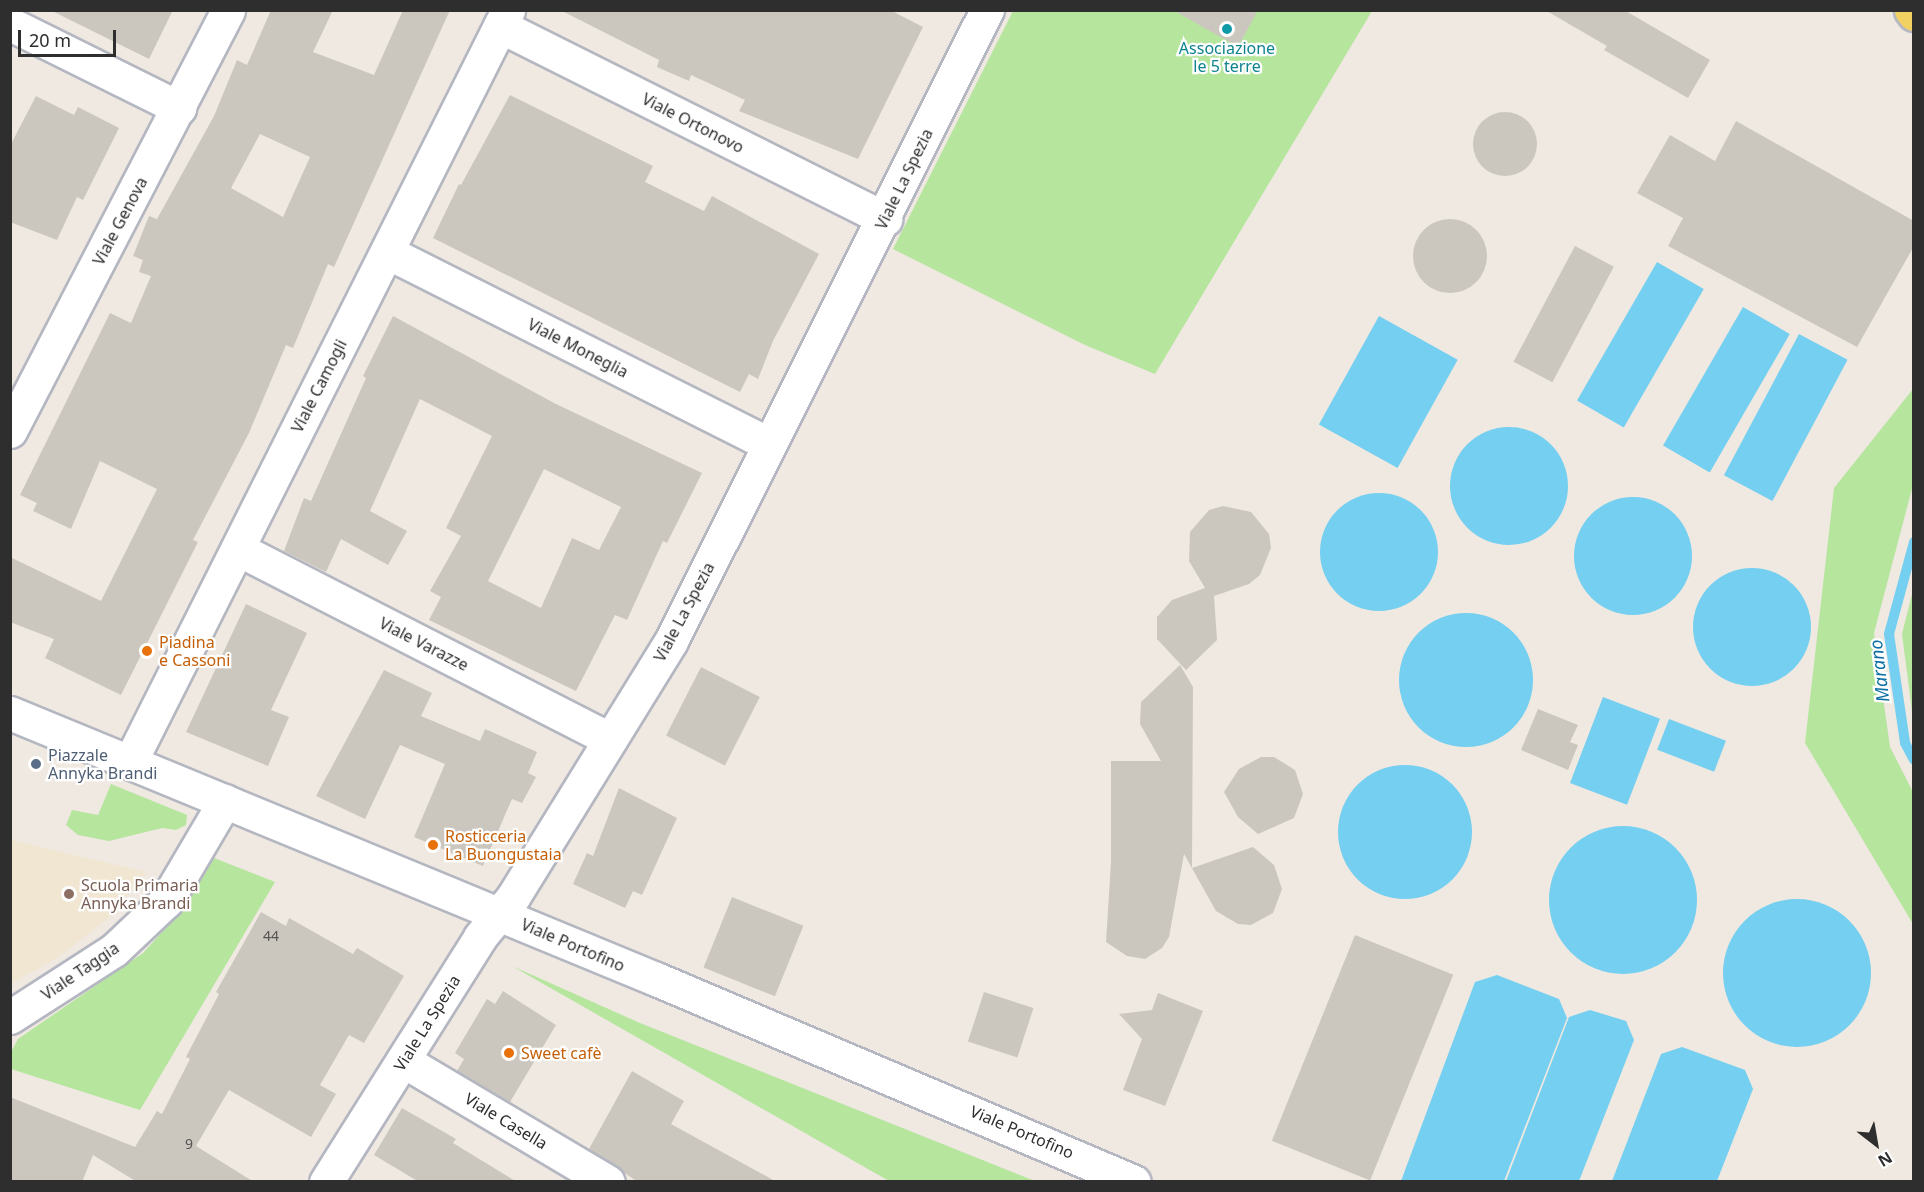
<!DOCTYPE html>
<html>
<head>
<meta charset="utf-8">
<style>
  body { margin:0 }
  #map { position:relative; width:1924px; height:1192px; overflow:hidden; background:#efe9e1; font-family:"Noto Sans",sans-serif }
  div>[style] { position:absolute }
  .education>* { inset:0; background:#f0e6d1 }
  .green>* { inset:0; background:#b6e59e }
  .water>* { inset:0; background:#75cff0; transform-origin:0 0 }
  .round { border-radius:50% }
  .stream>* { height:10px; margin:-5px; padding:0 5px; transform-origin:5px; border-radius:5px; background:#75cff0 }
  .building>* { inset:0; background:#cbc7bf; transform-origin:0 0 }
  .roads { filter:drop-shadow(2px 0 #b4b7c1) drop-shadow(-2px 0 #b4b7c1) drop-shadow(0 2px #b4b7c1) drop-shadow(0 -2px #b4b7c1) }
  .minor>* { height:33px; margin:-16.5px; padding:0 16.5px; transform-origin:16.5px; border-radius:16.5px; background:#fff }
  .tertiary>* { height:33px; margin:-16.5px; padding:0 16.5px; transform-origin:16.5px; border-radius:16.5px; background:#fff }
  .primary>* { height:33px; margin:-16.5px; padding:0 16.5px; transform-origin:16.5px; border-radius:16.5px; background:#f2d163 }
  .dots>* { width:16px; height:16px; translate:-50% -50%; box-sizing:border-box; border:3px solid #fff; border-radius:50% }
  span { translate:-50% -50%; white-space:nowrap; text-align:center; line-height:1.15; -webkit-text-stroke:4.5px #fff; paint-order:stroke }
  .number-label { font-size:14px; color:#555452 }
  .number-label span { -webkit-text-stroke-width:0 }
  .culture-label { font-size:16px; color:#0d838f }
  .street-label { font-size:16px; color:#2e2e2e }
  .food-label { font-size:16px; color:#c56008 }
  .left { translate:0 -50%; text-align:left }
  .service-label { font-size:16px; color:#4e5e75 }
  .education-label { font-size:16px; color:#785e54 }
  .water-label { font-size:18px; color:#0d6fa3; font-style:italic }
  .frame { position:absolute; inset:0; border:12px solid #2e2e2e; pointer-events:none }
  .north { position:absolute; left:1846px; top:1114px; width:60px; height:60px; -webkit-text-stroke:4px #fff; paint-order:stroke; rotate:149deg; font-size:16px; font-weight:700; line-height:24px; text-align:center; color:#2e2e2e }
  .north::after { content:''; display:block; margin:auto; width:21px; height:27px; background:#2e2e2e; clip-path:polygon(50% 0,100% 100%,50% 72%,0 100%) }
  .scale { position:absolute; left:18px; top:30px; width:98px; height:27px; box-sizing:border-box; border:3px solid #2e2e2e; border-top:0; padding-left:8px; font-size:18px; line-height:21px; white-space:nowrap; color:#2e2e2e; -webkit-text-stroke:4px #fff; paint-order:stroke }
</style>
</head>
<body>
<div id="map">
  <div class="education">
    <i style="clip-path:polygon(11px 840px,146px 872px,110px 917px,58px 957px,11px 984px)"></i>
  </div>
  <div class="green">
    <i style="clip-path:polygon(1013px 11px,1372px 11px,1155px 374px,1085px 345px,893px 249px)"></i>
    <i style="clip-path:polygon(1913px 389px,1913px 485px,1874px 633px,1890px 747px,1913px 792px,1913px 924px,1805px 743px,1834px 488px)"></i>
    <i style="clip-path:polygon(1913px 590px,1913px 719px,1902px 634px)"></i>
    <i style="clip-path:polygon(111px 784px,187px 815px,186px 825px,176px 830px,162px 828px,109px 841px,78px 835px,66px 825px,72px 810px,98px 815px)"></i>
    <i style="clip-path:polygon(214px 858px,275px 882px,140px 1110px,11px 1069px,11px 1052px,18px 1039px,143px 953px,184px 908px)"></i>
    <i style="clip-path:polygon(512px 966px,640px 1023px,1035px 1181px,889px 1181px)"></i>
  </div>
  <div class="water">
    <i style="left:1657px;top:262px;width:54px;height:160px;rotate:30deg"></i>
    <i style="left:1743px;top:307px;width:54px;height:160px;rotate:30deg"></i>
    <i style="left:1379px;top:316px;width:90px;height:124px;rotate:29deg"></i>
    <i style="left:1799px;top:334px;width:55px;height:160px;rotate:28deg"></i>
    <i class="round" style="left:1450px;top:427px;width:118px;height:118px"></i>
    <i class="round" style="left:1320px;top:493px;width:118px;height:118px"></i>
    <i class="round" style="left:1574px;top:497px;width:118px;height:118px"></i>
    <i class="round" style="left:1693px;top:568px;width:118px;height:118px"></i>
    <i class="round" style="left:1399px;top:613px;width:134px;height:134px"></i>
    <i style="left:1603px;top:697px;width:61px;height:92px;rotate:21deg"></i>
    <i style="left:1669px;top:719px;width:61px;height:33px;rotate:21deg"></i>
    <i class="round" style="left:1338px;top:765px;width:134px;height:134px"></i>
    <i class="round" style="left:1549px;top:826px;width:148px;height:148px"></i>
    <i class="round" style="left:1723px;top:899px;width:148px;height:148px"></i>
    <i style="clip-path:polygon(1497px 975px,1559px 999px,1567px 1018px,1504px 1181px,1401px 1181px,1475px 982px)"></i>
    <i style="clip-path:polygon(1590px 1010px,1626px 1021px,1634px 1040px,1579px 1181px,1506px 1181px,1569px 1017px)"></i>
    <i style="clip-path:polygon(1682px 1047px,1745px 1070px,1753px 1089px,1717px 1181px,1612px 1181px,1661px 1054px)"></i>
  </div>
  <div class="stream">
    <i style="left:1914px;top:542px;width:95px;rotate:105.2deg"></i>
    <i style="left:1889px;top:634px;width:110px;rotate:81.6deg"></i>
    <i style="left:1905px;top:743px;width:19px;rotate:62deg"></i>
  </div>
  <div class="building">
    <i style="clip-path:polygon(50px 10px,173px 10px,149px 59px)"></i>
    <i style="clip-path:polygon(evenodd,271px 10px,333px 10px,313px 52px,374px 75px,403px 10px,450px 10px,334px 267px,328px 264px,293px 348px,286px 345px,249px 433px,193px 540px,198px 542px,121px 695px,45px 658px,54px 639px,10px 622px,10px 557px,101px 601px,157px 489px,100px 461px,71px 529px,33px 511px,37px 503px,20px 495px,110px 313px,131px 323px,151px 276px,139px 272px,143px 260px,133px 256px,149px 216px,157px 219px,214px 116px,237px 60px,247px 65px,271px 10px,260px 134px,310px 157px,283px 217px,231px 188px,260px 134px)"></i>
    <i style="clip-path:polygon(560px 10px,890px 10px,923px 27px,858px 159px,739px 111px,745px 100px,691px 75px,689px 81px,657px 67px,659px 60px)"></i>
    <i style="clip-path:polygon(1173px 10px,1258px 10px,1238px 47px)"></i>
    <i style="clip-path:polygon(1545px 10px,1624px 10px,1710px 60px,1688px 98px,1604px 50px,1607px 46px)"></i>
    <i style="clip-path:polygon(510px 95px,653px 166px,645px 182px,704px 211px,712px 196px,819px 254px,773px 341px,758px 379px,749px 374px,740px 392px,433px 238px,459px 184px,461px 185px)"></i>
    <i style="clip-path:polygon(36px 96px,74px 115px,78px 107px,119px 128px,83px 200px,77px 197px,57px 240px,10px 222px,10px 146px)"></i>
    <i class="round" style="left:1473px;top:112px;width:64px;height:64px"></i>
    <i style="clip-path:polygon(1736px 121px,1914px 221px,1914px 246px,1857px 347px,1668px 246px,1683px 218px,1637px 193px,1670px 135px,1715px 161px)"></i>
    <i class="round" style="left:1413px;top:219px;width:74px;height:74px"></i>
    <i style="left:1575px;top:246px;width:44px;height:131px;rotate:28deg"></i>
    <i style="clip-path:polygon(evenodd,393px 316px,556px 404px,702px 473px,667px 543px,663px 541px,627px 620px,615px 615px,576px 691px,429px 620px,441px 597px,430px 591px,461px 536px,446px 528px,492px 436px,420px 399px,370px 511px,407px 531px,388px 565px,341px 539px,326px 572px,284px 551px,304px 498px,311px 501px,366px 378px,363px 376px,393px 316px,544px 469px,621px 507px,599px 550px,572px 538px,541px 608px,488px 581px,544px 469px)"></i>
    <i style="clip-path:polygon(1223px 506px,1251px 512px,1269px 534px,1271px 548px,1260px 575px,1249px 584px,1214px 596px,1217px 640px,1186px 670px,1157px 639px,1157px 617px,1172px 600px,1205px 588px,1189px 561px,1190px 532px,1209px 510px)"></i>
    <i style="clip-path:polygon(246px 604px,307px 633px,271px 710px,289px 717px,268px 766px,186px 732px)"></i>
    <i style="clip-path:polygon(1180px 665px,1193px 687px,1192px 868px,1253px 847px,1274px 865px,1282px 889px,1273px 913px,1251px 925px,1238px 924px,1216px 911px,1184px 854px,1169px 937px,1162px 948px,1145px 959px,1127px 956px,1106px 942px,1111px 862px,1111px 761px,1161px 761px,1140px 724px,1141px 702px)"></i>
    <i style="left:701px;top:667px;width:66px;height:77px;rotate:27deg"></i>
    <i style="clip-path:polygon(384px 670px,432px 693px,421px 716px,480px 741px,485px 729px,537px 752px,528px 773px,536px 777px,522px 803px,512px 799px,483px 866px,414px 837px,445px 764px,400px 745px,365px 819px,316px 796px)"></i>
    <i style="clip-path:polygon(1538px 709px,1578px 725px,1570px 742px,1578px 745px,1568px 770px,1521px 750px)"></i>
    <i style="clip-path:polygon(1261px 757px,1274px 757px,1295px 770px,1303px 794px,1294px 818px,1258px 834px,1238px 817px,1224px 792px,1239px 769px)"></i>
    <i style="clip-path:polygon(619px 788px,677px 818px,642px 895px,633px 891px,625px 908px,573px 884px,587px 853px,593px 856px)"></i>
    <i style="left:732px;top:897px;width:77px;height:76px;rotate:22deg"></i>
    <i style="clip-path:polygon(261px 912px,286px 926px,289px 918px,353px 954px,357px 948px,404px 976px,364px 1043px,349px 1035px,320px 1085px,336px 1094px,311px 1137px,229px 1090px,196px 1146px,254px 1182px,137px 1182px,93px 1155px,82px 1182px,10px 1182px,10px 1097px,135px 1147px,157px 1111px,162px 1114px,190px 1059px,186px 1057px,219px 994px,216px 992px)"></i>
    <i style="left:1355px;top:935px;width:106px;height:222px;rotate:22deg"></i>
    <i style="clip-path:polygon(503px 991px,556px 1025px,510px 1102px,457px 1071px,464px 1059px,455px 1053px,487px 999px,495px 1004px)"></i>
    <i style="left:984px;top:992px;width:52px;height:52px;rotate:18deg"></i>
    <i style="clip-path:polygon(1158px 993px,1203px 1011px,1165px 1106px,1123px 1090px,1142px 1039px,1119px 1014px,1152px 1010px)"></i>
    <i style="clip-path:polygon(632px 1071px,684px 1101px,671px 1124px,777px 1182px,638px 1182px,589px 1149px)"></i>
    <i style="clip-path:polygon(402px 1108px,456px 1139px,453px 1143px,517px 1182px,419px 1182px,374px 1155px)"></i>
  </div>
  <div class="roads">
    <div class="minor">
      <i style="left:10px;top:24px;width:189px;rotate:26.4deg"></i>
      <i style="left:500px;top:26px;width:431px;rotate:26.6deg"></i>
      <i style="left:387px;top:252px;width:428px;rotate:26.7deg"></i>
      <i style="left:10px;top:431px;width:474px;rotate:-62.6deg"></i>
      <i style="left:238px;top:549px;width:418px;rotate:27.1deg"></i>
      <i style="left:130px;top:762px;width:842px;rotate:-63.31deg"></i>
      <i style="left:10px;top:1017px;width:124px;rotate:-32.8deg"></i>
      <i style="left:114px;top:950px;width:71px;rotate:-43.3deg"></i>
      <i style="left:166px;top:901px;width:116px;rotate:-59.5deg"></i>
      <i style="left:404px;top:1061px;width:237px;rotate:30.7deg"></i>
      <i style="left:326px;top:1182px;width:289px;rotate:-57.8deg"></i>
      <i style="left:480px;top:937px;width:52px;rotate:-50.5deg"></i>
      <i style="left:513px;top:897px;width:301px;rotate:-58.3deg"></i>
      <i style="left:671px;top:641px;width:706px;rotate:-63.4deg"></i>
    </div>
    <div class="tertiary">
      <i style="left:10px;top:713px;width:699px;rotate:22.38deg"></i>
      <i style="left:656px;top:979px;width:519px;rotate:23.01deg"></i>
    </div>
    <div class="primary">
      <i style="left:1911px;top:10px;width:5px;rotate:53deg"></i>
    </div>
  </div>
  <div class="dots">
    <i style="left:1227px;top:29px;background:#0f9aa8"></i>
    <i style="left:147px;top:651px;background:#e8710a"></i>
    <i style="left:36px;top:764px;background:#5c6f8a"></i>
    <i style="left:433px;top:845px;background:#e8710a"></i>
    <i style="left:69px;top:894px;background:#8d6e63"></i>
    <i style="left:509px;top:1053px;background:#e8710a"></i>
  </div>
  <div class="number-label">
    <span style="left:271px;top:936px">44</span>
    <span style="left:189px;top:1144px">9</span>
  </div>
  <div class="culture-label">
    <span style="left:1227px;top:57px">Associazione<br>le 5 terre</span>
  </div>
  <div class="street-label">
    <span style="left:693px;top:123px;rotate:27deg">Viale Ortonovo</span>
    <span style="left:904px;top:179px;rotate:-64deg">Viale La Spezia</span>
    <span style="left:120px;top:221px;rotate:-62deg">Viale Genova</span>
    <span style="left:578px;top:348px;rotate:27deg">Viale Moneglia</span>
    <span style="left:319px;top:386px;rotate:-63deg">Viale Camogli</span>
    <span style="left:684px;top:612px;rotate:-62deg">Viale La Spezia</span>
    <span style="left:424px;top:644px;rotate:27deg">Viale Varazze</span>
    <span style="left:573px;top:945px;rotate:23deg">Viale Portofino</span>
    <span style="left:80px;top:971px;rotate:-34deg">Viale Taggia</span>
    <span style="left:427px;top:1023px;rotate:-58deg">Viale La Spezia</span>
    <span style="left:506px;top:1121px;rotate:31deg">Viale Casella</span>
    <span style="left:1022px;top:1132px;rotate:23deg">Viale Portofino</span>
  </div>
  <div class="food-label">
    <span class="left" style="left:159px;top:651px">Piadina<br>e Cassoni</span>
    <span class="left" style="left:445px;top:845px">Rosticceria<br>La Buongustaia</span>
    <span class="left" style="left:521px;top:1053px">Sweet cafè</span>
  </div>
  <div class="service-label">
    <span class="left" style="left:48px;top:764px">Piazzale<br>Annyka Brandi</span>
  </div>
  <div class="education-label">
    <span class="left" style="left:81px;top:894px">Scuola Primaria<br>Annyka Brandi</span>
  </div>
  <div class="water-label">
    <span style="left:1879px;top:671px;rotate:-97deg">Marano</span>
  </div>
  <div class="frame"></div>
  <div class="north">N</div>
  <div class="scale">20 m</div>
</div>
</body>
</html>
